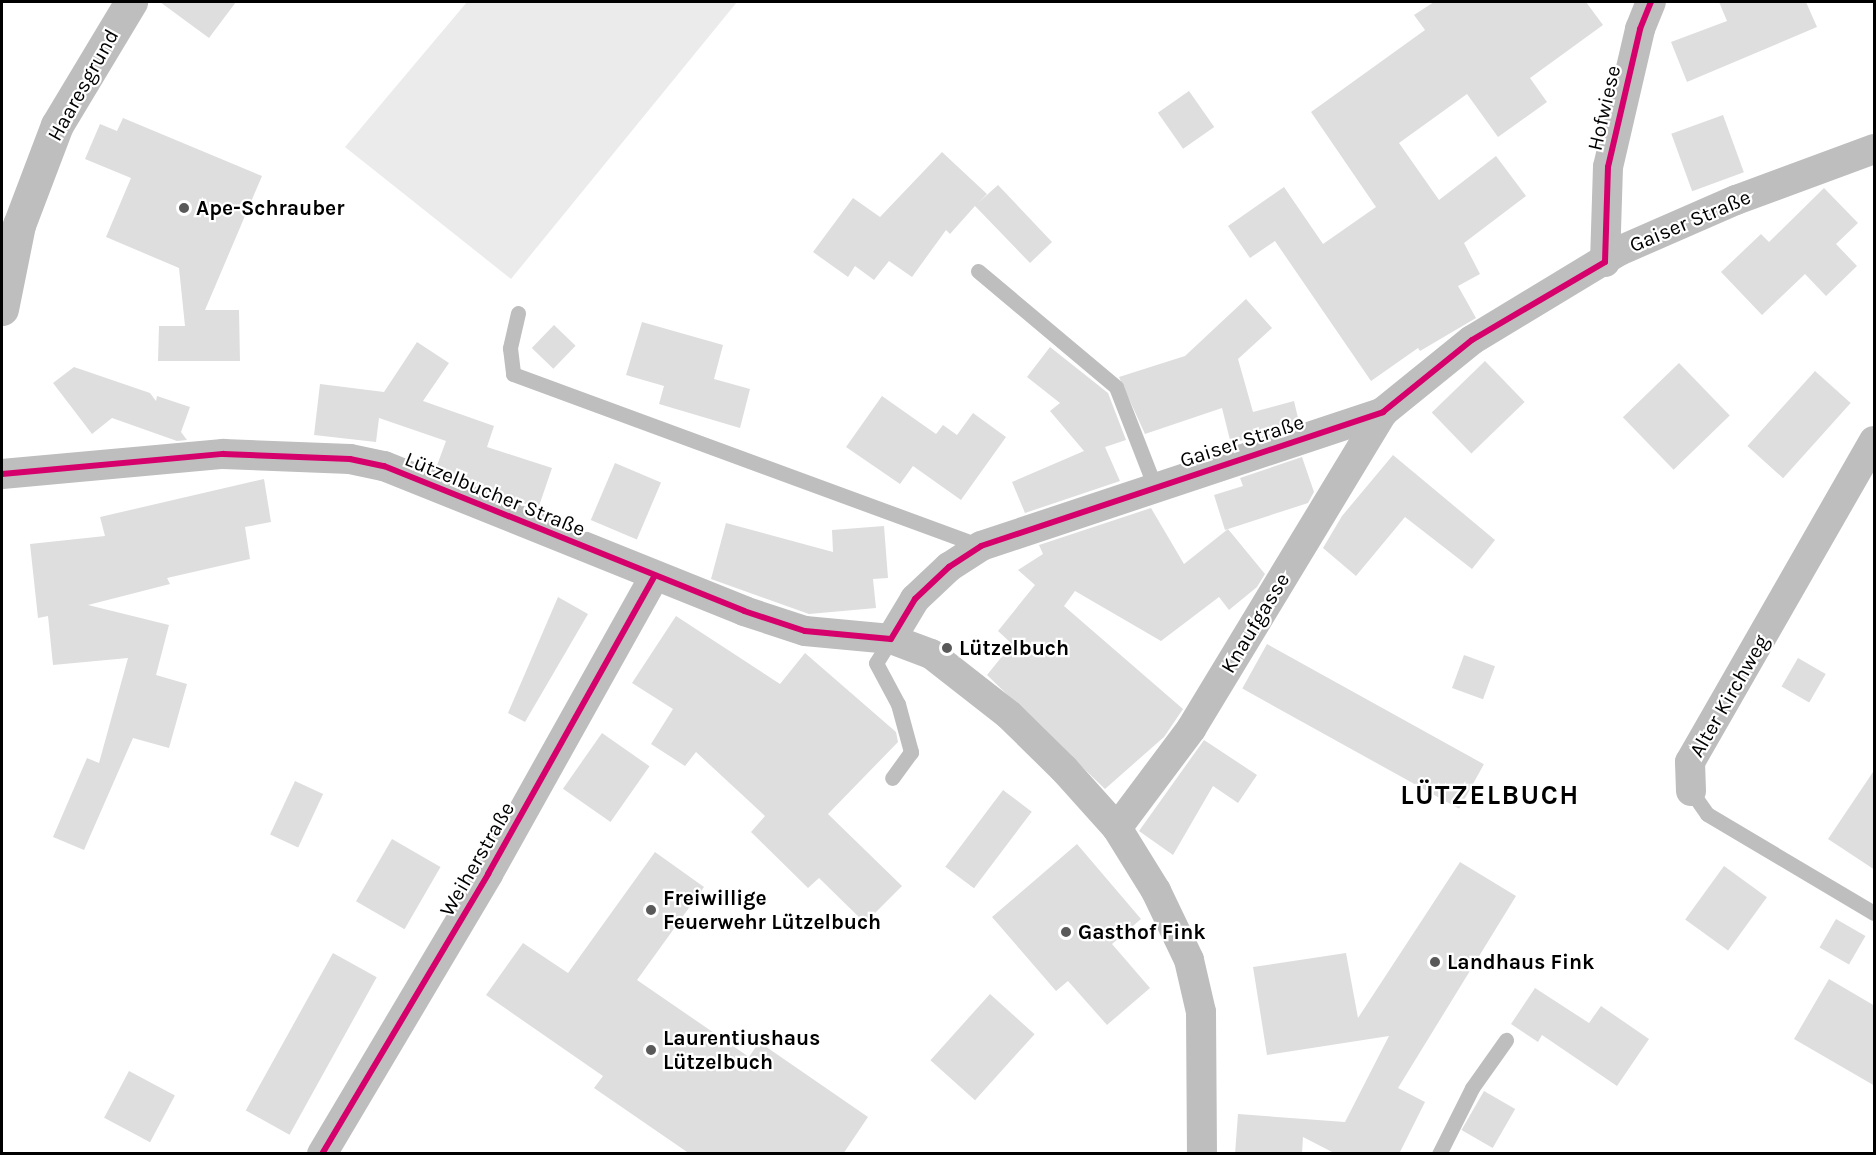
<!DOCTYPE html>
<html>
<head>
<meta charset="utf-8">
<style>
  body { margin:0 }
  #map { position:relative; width:1876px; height:1155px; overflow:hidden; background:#fff; font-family:Karla,sans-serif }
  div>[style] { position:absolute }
  .green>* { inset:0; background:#ebebeb }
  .building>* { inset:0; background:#dedede; transform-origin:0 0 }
  .service>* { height:15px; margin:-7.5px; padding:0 7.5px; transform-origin:7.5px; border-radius:7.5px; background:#bebebe }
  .minor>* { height:30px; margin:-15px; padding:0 15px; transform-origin:15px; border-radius:15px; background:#bebebe }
  .tertiary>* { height:33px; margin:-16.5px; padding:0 16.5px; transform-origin:16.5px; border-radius:16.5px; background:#bebebe }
  .cycleway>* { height:6px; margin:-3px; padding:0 3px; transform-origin:3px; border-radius:3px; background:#d6006c }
  .dots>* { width:16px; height:16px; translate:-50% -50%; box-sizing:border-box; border:3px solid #fff; border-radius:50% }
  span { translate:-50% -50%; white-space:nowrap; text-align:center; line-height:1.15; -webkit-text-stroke:4.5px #fff; paint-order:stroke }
  .street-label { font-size:21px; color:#000 }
  .poi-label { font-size:21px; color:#000; font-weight:700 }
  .left { translate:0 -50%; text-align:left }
  .district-label { font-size:27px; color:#000; font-weight:700; letter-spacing:1.5px }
  .frame { position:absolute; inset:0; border:3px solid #000; pointer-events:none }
</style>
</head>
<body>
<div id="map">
  <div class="green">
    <i style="clip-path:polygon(467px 2px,737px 2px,511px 279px,345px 147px)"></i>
  </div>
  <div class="building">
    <i style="clip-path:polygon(160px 2px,236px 2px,209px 38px)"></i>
    <i style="clip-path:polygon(1434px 2px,1586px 2px,1603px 25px,1530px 78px,1547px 102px,1498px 137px,1467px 94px,1399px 143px,1439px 200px,1496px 156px,1526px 196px,1464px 243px,1480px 274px,1458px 286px,1476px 318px,1420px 351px,1418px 348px,1371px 381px,1275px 241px,1250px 258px,1228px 226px,1284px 187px,1323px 244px,1376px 207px,1311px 112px,1425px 30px,1414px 15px)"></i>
    <i style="clip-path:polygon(1719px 2px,1806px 2px,1817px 27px,1687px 82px,1671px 42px,1727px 21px)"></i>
    <i style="left:1189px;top:91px;width:44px;height:38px;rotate:55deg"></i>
    <i style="left:1723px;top:115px;width:61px;height:55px;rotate:70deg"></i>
    <i style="clip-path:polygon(123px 118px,262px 176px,205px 310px,239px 310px,240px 361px,158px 361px,159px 326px,185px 326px,179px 268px,106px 237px,131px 178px,85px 159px,100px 124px,117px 131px)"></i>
    <i style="clip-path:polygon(942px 152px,987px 194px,978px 203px,998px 185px,1052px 242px,1030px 263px,975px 206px,950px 234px,946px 230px,912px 277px,889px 261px,874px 280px,855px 266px,848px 277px,813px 252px,853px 198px,880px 217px)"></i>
    <i style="clip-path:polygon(1824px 188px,1858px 223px,1836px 244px,1857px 266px,1826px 296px,1805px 274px,1762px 315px,1721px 272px,1761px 234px,1769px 242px)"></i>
    <i style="clip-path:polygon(1246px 299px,1272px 328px,1238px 359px,1253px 412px,1294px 401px,1299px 422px,1231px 444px,1222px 408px,1145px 434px,1119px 377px,1185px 356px)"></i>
    <i style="clip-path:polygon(642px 322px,723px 345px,714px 379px,750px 389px,740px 428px,659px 404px,664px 386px,626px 375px)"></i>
    <i style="left:554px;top:325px;width:30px;height:32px;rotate:44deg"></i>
    <i style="clip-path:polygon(417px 342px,449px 363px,423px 401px,494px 426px,487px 447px,552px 468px,538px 509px,436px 468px,446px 441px,379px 418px,376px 442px,314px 435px,320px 384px,384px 392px)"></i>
    <i style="clip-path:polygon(1050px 347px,1108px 393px,1126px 440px,1105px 447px,1120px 481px,1025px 513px,1012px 482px,1084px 451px,1050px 411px,1060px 403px,1027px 377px)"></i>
    <i style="left:1485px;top:361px;width:57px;height:74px;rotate:46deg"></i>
    <i style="left:1679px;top:363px;width:73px;height:78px;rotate:46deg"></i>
    <i style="clip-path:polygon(74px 367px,150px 393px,156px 401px,157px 396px,190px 407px,181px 432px,187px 440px,177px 441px,112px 418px,92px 434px,53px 383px)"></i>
    <i style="left:1815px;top:371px;width:48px;height:101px;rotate:42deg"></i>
    <i style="clip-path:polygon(882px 396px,936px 434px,943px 425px,957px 435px,973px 413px,1006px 437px,961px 500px,913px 466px,900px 484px,846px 447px)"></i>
    <i style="clip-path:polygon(1393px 455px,1495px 540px,1472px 569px,1405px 517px,1356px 576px,1323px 548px,1342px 516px)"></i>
    <i style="clip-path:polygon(1302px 457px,1314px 492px,1308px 503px,1225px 530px,1214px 495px,1243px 486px,1240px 478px)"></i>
    <i style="left:615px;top:463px;width:50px;height:62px;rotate:23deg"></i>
    <i style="clip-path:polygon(264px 479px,271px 522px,245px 527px,250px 559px,167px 578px,170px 584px,88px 605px,169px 625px,156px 675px,187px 684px,169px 748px,133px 738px,84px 850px,53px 837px,87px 758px,99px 763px,128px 658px,53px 665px,48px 616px,38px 618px,30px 544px,105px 536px,100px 517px)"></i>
    <i style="clip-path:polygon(1151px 508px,1184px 564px,1228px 529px,1265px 574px,1257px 587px,1229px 610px,1219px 597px,1161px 641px,1075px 591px,1064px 606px,1183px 709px,1164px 737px,1105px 789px,987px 675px,1012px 644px,998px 631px,1035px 585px,1018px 570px,1043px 554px,1039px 545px)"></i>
    <i style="clip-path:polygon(726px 523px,833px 552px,832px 530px,884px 526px,888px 578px,873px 579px,876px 608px,809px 614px,711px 579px)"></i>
    <i style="clip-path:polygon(558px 597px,588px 614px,525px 722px,508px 713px)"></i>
    <i style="clip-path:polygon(676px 616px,780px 684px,805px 653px,896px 732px,898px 742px,828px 814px,902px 886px,865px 923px,819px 878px,808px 888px,751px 832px,765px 816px,696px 752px,685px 766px,651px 744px,673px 709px,632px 683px)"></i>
    <i style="left:1267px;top:644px;width:248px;height:51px;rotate:29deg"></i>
    <i style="left:1464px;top:655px;width:33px;height:35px;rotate:20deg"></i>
    <i style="left:1798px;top:658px;width:32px;height:33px;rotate:30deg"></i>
    <i style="left:602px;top:733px;width:58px;height:68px;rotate:35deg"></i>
    <i style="clip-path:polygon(1204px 740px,1257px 775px,1238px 803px,1213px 786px,1173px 855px,1139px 831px)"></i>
    <i style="clip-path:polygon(1875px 769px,1875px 870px,1828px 839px)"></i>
    <i style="left:295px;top:781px;width:31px;height:59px;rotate:25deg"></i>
    <i style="left:1003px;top:790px;width:36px;height:96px;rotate:37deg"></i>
    <i style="left:392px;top:839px;width:56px;height:72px;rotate:30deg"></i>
    <i style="clip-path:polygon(1077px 844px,1141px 919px,1112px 944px,1150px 988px,1107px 1025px,1068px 981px,1056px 991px,992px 917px)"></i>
    <i style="clip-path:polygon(655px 852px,704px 887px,637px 980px,749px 1057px,759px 1042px,868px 1117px,843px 1154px,690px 1154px,594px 1088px,603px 1076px,486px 995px,523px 943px,568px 973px)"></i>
    <i style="clip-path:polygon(1460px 862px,1516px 896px,1398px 1088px,1425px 1102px,1399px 1154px,1336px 1154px,1303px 1137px,1302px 1154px,1235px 1154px,1238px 1114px,1345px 1122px,1389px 1036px,1267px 1055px,1253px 967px,1346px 953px,1358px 1018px)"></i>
    <i style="left:1724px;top:866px;width:53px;height:66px;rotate:36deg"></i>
    <i style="left:1836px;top:919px;width:34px;height:33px;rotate:30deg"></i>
    <i style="left:333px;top:953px;width:50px;height:180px;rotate:29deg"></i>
    <i style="clip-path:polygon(1829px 979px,1875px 1006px,1875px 1086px,1794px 1039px)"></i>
    <i style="clip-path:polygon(1535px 988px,1589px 1023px,1601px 1006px,1649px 1039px,1617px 1086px,1542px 1035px,1538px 1042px,1511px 1024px)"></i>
    <i style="left:990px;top:994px;width:60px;height:89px;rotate:42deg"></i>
    <i style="left:129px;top:1071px;width:52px;height:53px;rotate:28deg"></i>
    <i style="left:1484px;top:1091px;width:36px;height:45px;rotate:30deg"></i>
  </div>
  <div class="service">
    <i style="left:978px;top:271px;width:180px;rotate:40deg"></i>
    <i style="left:1116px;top:387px;width:107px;rotate:68.7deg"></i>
    <i style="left:518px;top:313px;width:36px;rotate:103deg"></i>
    <i style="left:510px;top:348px;width:26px;rotate:83deg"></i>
    <i style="left:513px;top:374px;width:499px;rotate:20.2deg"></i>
    <i style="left:891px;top:639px;width:28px;rotate:122deg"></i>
    <i style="left:876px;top:663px;width:47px;rotate:61.8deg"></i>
    <i style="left:898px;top:704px;width:50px;rotate:74.8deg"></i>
    <i style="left:911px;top:752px;width:32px;rotate:126deg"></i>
    <i style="left:1691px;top:791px;width:28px;rotate:55deg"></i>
    <i style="left:1707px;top:814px;width:194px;rotate:30.7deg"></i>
    <i style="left:1439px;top:1154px;width:74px;rotate:-63.4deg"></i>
    <i style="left:1472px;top:1088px;width:59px;rotate:-54.7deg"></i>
  </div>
  <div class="minor">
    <i style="left:1605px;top:262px;width:95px;rotate:-88.2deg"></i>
    <i style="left:1608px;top:167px;width:142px;rotate:-76.9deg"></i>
    <i style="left:1640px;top:29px;width:29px;rotate:-68deg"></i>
    <i style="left:2px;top:474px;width:222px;rotate:-5.2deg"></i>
    <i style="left:223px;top:454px;width:127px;rotate:2.3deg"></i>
    <i style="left:350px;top:459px;width:35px;rotate:12deg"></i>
    <i style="left:384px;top:466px;width:388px;rotate:21.9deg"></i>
    <i style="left:744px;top:611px;width:64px;rotate:18.2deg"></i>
    <i style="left:805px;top:631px;width:86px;rotate:5.3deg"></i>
    <i style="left:891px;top:639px;width:43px;rotate:20.6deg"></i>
    <i style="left:931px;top:654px;width:99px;rotate:38deg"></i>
    <i style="left:1009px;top:715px;width:77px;rotate:44.5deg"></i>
    <i style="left:1064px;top:769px;width:79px;rotate:48.1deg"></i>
    <i style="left:1117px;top:828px;width:74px;rotate:58.2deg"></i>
    <i style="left:1156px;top:891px;width:76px;rotate:64.4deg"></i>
    <i style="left:1189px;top:960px;width:53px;rotate:77deg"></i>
    <i style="left:1201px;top:1012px;width:142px;rotate:89.6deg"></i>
    <i style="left:891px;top:639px;width:47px;rotate:-59deg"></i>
    <i style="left:915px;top:599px;width:47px;rotate:-43.3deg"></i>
    <i style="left:949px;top:567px;width:38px;rotate:-33deg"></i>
    <i style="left:981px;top:546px;width:424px;rotate:-18.4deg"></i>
    <i style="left:1383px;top:412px;width:114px;rotate:-39deg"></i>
    <i style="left:1472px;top:340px;width:172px;rotate:-31.2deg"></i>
    <i style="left:1619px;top:251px;width:128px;rotate:-23.6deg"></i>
    <i style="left:1736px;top:200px;width:147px;rotate:-20.3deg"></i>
    <i style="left:1691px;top:791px;width:29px;rotate:-92deg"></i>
    <i style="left:1690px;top:762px;width:370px;rotate:-60.2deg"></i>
    <i style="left:1117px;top:828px;width:124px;rotate:-53.2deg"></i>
    <i style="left:1191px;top:729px;width:371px;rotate:-58.8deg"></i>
    <i style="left:322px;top:1154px;width:326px;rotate:-59.3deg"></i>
    <i style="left:488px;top:874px;width:340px;rotate:-60.8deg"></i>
  </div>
  <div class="tertiary">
    <i style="left:2px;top:309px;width:86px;rotate:-78.6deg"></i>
    <i style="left:19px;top:225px;width:107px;rotate:-69.2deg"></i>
    <i style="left:57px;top:125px;width:144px;rotate:-59deg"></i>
  </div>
  <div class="cycleway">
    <i style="left:2px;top:474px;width:222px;rotate:-5.2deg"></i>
    <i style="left:223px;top:454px;width:127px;rotate:2.3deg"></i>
    <i style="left:350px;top:459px;width:35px;rotate:12deg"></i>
    <i style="left:384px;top:466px;width:388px;rotate:21.9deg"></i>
    <i style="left:744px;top:611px;width:64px;rotate:18.2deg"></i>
    <i style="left:805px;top:631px;width:86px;rotate:5.3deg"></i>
    <i style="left:891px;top:639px;width:47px;rotate:-59deg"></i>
    <i style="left:915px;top:599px;width:47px;rotate:-43.3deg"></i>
    <i style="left:949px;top:567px;width:38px;rotate:-33deg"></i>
    <i style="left:981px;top:546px;width:424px;rotate:-18.4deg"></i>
    <i style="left:1383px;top:412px;width:114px;rotate:-39deg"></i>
    <i style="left:1472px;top:340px;width:154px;rotate:-30.4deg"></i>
    <i style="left:1605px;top:262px;width:95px;rotate:-88.2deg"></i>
    <i style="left:1608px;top:167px;width:142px;rotate:-76.9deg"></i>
    <i style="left:1640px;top:29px;width:29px;rotate:-68deg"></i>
    <i style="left:322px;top:1154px;width:326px;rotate:-59.3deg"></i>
    <i style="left:488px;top:874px;width:340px;rotate:-60.8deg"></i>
  </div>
  <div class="dots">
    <i style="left:184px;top:208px;background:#595959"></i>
    <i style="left:947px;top:648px;background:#595959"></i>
    <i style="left:651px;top:910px;background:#595959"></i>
    <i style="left:1066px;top:932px;background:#595959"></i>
    <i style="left:1435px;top:962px;background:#595959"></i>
    <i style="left:651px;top:1050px;background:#595959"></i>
  </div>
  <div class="street-label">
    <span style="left:83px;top:85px;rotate:-61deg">Haaresgrund</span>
    <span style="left:1604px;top:108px;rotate:-77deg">Hofwiese</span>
    <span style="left:1690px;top:221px;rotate:-23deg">Gaiser Straße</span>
    <span style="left:1242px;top:441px;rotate:-18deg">Gaiser Straße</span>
    <span style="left:495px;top:494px;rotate:22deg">Lützelbucher Straße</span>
    <span style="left:1255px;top:623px;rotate:-59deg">Knaufgasse</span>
    <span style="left:1729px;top:696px;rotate:-60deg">Alter Kirchweg</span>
    <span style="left:477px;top:859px;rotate:-60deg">Weiherstraße</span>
  </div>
  <div class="poi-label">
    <span class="left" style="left:196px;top:208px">Ape-Schrauber</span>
    <span class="left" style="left:959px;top:648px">Lützelbuch</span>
    <span class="left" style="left:663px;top:910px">Freiwillige<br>Feuerwehr Lützelbuch</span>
    <span class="left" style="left:1078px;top:932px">Gasthof Fink</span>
    <span class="left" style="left:1447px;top:962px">Landhaus Fink</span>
    <span class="left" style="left:663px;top:1050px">Laurentiushaus<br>Lützelbuch</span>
  </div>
  <div class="district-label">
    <span style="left:1490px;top:796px">LÜTZELBUCH</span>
  </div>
  <div class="frame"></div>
</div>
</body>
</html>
